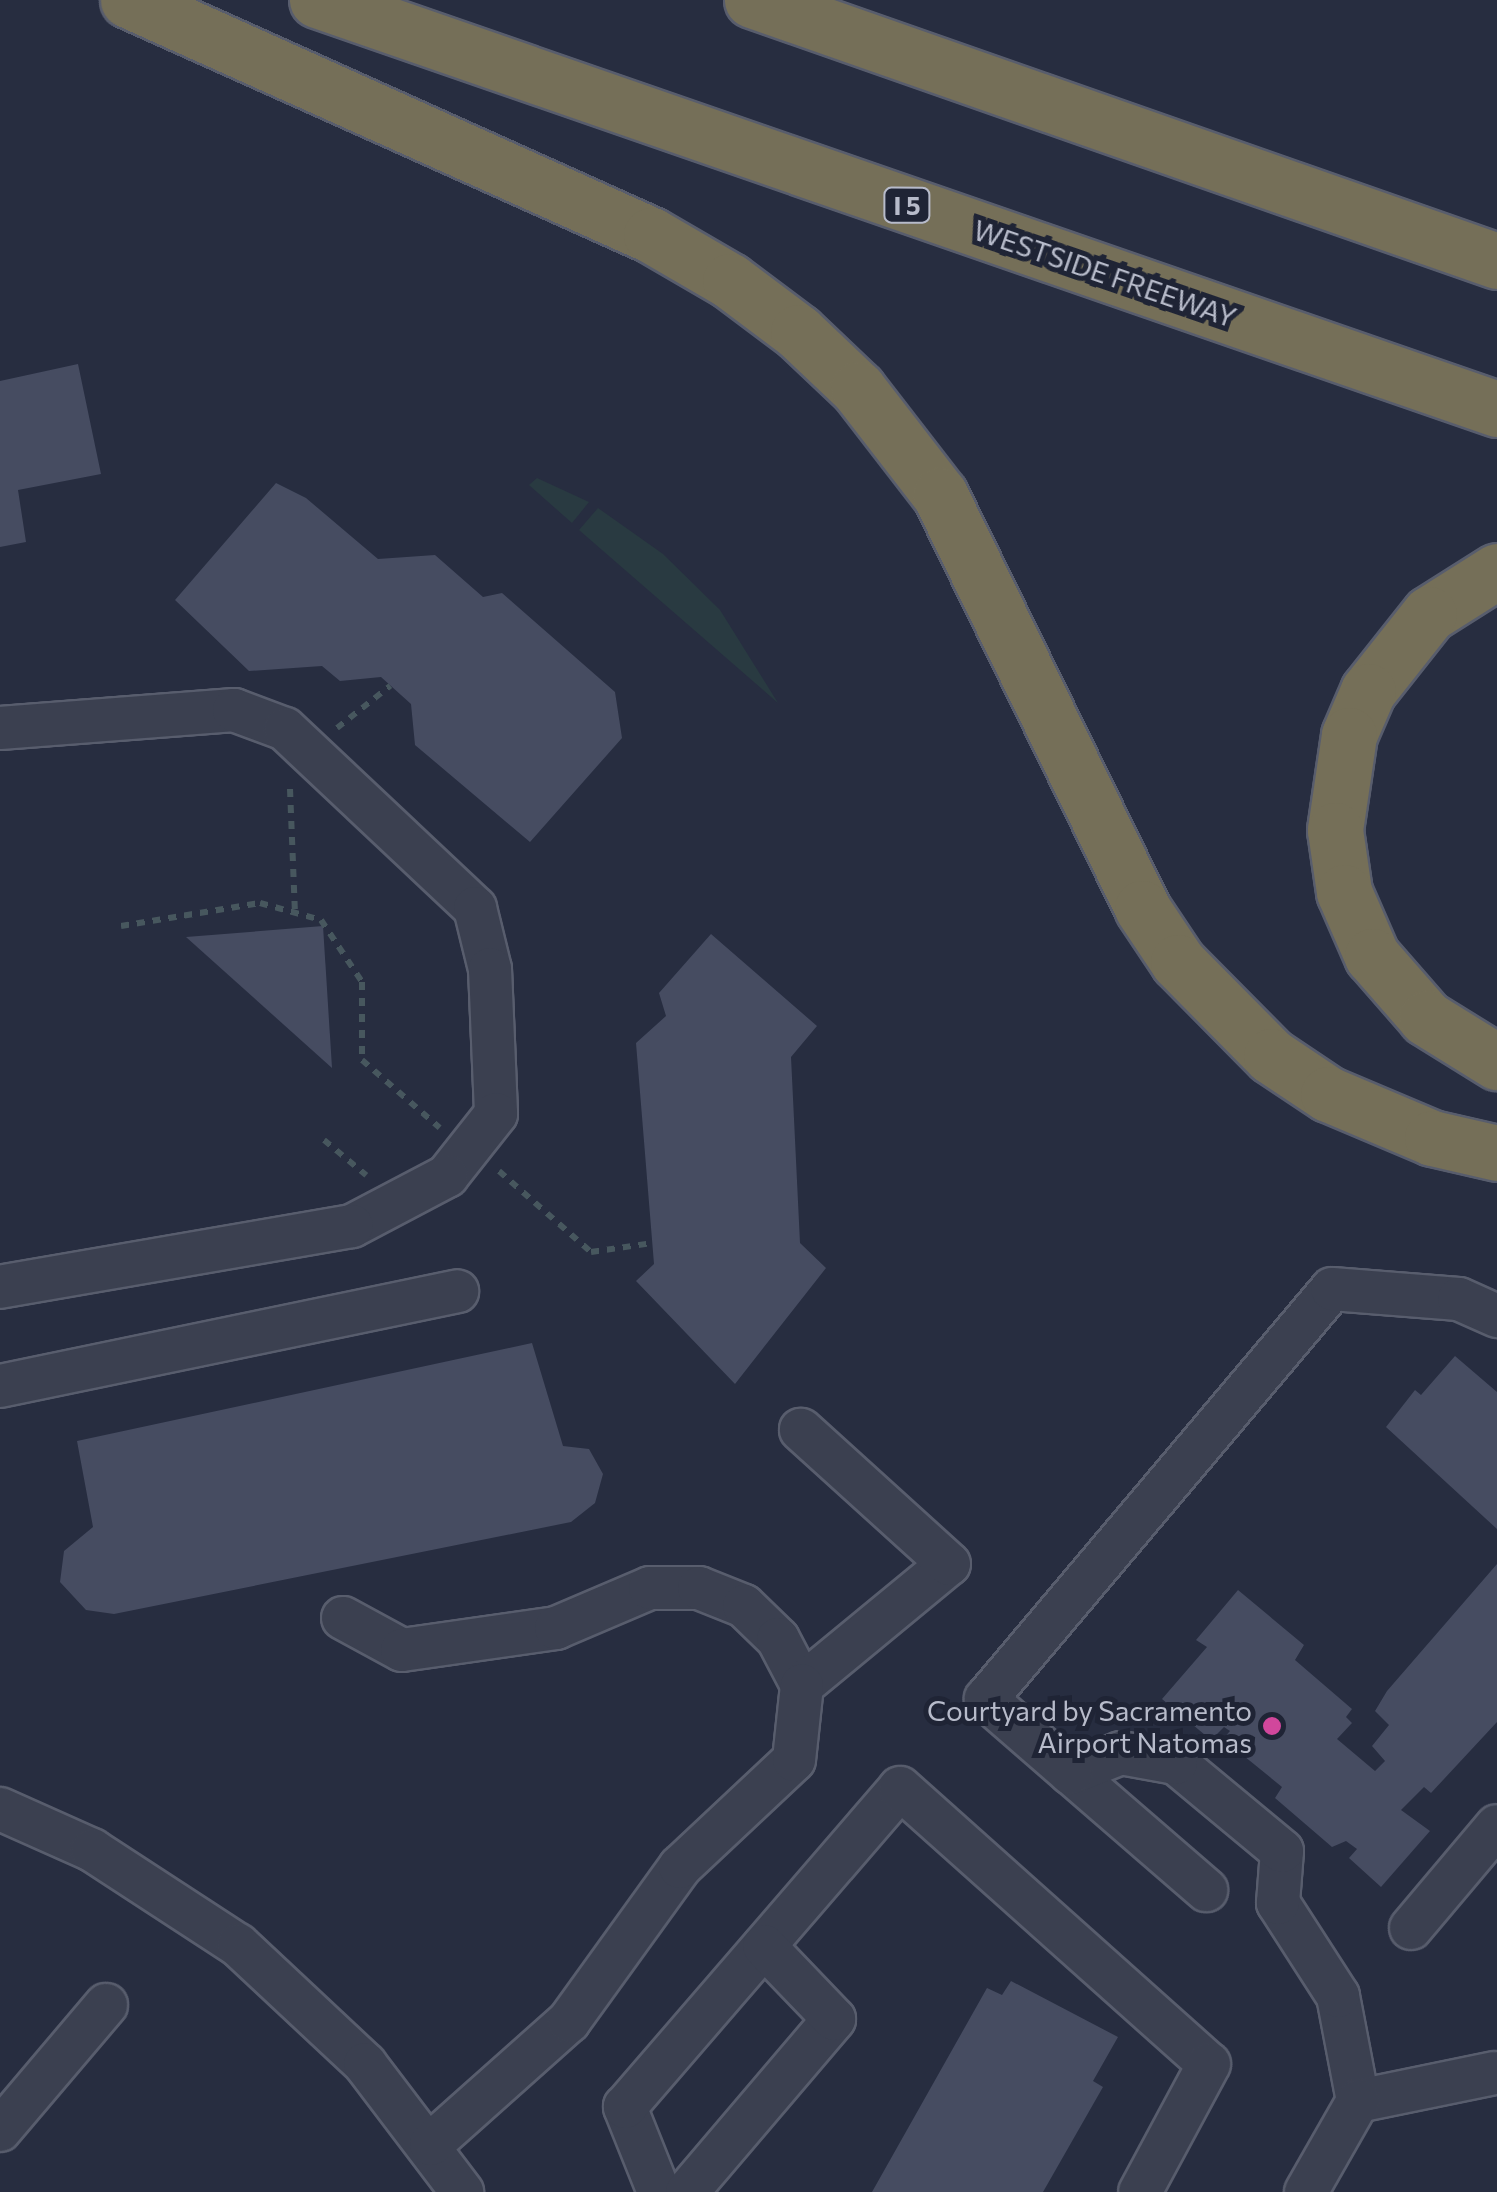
<!DOCTYPE html>
<html>
<head>
<meta charset="utf-8">
<style>
  body { margin:0 }
  #map { position:relative; width:1497px; height:2192px; overflow:hidden; background:#272d40; font-family:Commissioner,sans-serif }
  div>[style] { position:absolute }
  .green>* { inset:0; background:#293a41 }
  .building>* { inset:0; background:#464c61 }
  .path>* { height:6px; margin-top:-3px; transform-origin:0; background:repeating-linear-gradient(90deg,#47575e 0 8px,transparent 0 16px) }
  .roads { filter:drop-shadow(2px 0 #585d6d) drop-shadow(-2px 0 #585d6d) drop-shadow(0 2px #585d6d) drop-shadow(0 -2px #585d6d) }
  .minor>* { height:42px; margin:-21px; padding:0 21px; transform-origin:21px; border-radius:21px; background:#3b4050 }
  .highway>* { height:55px; margin:-27.5px; padding:0 27.5px; transform-origin:27.5px; border-radius:27.5px; background:#756f58 }
  .dots>* { width:28px; height:28px; translate:-50% -50%; box-sizing:border-box; border:5px solid #1f2435; border-radius:50% }
  span { translate:-50% -50%; white-space:nowrap; text-align:center; line-height:1.15; -webkit-text-stroke:10px #1f2435; paint-order:stroke }
  .shield-label span { padding:2px 8px; background:#1f2435; border:2px solid; border-radius:8px; -webkit-text-stroke-width:0 }
  .shield-label { font-size:25px; color:#b7bbca; font-weight:700 }
  .street-label { font-size:28px; color:#b7bbca }
  .poi-label { font-size:28px; color:#b7bbca }
  .right { translate:-100% -50%; text-align:right }
</style>
</head>
<body>
<div id="map">
  <div class="green">
    <i style="clip-path:polygon(537px 478px,589px 502px,572px 523px,529px 485px)"></i>
    <i style="clip-path:polygon(598px 508px,663px 554px,720px 610px,778px 703px,579px 530px)"></i>
  </div>
  <div class="building">
    <i style="clip-path:polygon(78px 364px,101px 474px,18px 490px,26px 542px,0 547px,0 381px)"></i>
    <i style="clip-path:polygon(276px 483px,306px 498px,378px 559px,435px 555px,483px 597px,502px 593px,615px 692px,622px 738px,530px 842px,415px 745px,411px 704px,381px 677px,340px 681px,322px 666px,249px 671px,175px 600px)"></i>
    <i style="clip-path:polygon(323px 926px,332px 1068px,186px 937px)"></i>
    <i style="clip-path:polygon(711px 934px,817px 1026px,791px 1057px,800px 1243px,826px 1268px,735px 1384px,636px 1281px,654px 1264px,636px 1043px,666px 1016px,659px 993px)"></i>
    <i style="clip-path:polygon(532px 1343px,563px 1446px,589px 1449px,603px 1474px,595px 1503px,571px 1522px,114px 1614px,86px 1610px,60px 1582px,64px 1551px,93px 1527px,77px 1441px)"></i>
    <i style="clip-path:polygon(1455px 1356px,1497px 1392px,1497px 1529px,1386px 1427px,1415px 1390px,1421px 1395px)"></i>
    <i style="clip-path:polygon(1497px 1564px,1497px 1722px,1431px 1793px,1424px 1787px,1401px 1810px,1430px 1831px,1381px 1887px,1349px 1858px,1357px 1849px,1346px 1841px,1332px 1847px,1275px 1798px,1282px 1787px,1223px 1739px,1230px 1731px,1224px 1727px,1211px 1740px,1162px 1699px,1207px 1647px,1196px 1640px,1238px 1590px,1304px 1645px,1295px 1660px,1352px 1709px,1346px 1717px,1352px 1723px,1337px 1739px,1375px 1771px,1385px 1761px,1372px 1746px,1389px 1725px,1375px 1711px,1387px 1691px)"></i>
    <i style="clip-path:polygon(1011px 1981px,1118px 2037px,1093px 2081px,1103px 2087px,1043px 2192px,872px 2192px,987px 1988px,1002px 1995px)"></i>
  </div>
  <div class="path">
    <i style="left:337px;top:728px;width:68px;rotate:-38.4deg"></i>
    <i style="left:290px;top:789px;width:124px;rotate:87.7deg"></i>
    <i style="left:121px;top:926px;width:141px;rotate:-9.4deg"></i>
    <i style="left:260px;top:903px;width:63px;rotate:15.6deg"></i>
    <i style="left:321px;top:920px;width:74px;rotate:56.5deg"></i>
    <i style="left:362px;top:982px;width:78px;rotate:90deg"></i>
    <i style="left:362px;top:1060px;width:103px;rotate:41.1deg"></i>
    <i style="left:324px;top:1140px;width:55px;rotate:39.8deg"></i>
    <i style="left:499px;top:1171px;width:123px;rotate:41.4deg"></i>
    <i style="left:591px;top:1252px;width:63px;rotate:-8.3deg"></i>
  </div>
  <div class="roads">
    <div class="minor">
      <i style="left:0;top:728px;width:235px;rotate:-4.4deg"></i>
      <i style="left:234px;top:710px;width:54px;rotate:20.4deg"></i>
      <i style="left:285px;top:729px;width:261px;rotate:43.3deg"></i>
      <i style="left:475px;top:908px;width:63px;rotate:76.2deg"></i>
      <i style="left:490px;top:969px;width:145px;rotate:87.6deg"></i>
      <i style="left:496px;top:1114px;width:79px;rotate:128.3deg"></i>
      <i style="left:447px;top:1176px;width:107px;rotate:152.2deg"></i>
      <i style="left:352px;top:1226px;width:357px;rotate:170.2deg"></i>
      <i style="left:0;top:1386px;width:467px;rotate:-11.7deg"></i>
      <i style="left:343px;top:1618px;width:67px;rotate:28.5deg"></i>
      <i style="left:402px;top:1650px;width:156px;rotate:-8.1deg"></i>
      <i style="left:556px;top:1628px;width:102px;rotate:-23.1deg"></i>
      <i style="left:650px;top:1588px;width:49px"></i>
      <i style="left:699px;top:1588px;width:48px;rotate:21.8deg"></i>
      <i style="left:744px;top:1606px;width:47px;rotate:44.1deg"></i>
      <i style="left:778px;top:1639px;width:52px;rotate:62.4deg"></i>
      <i style="left:802px;top:1685px;width:190px;rotate:-39.5deg"></i>
      <i style="left:949px;top:1564px;width:200px;rotate:-137.8deg"></i>
      <i style="left:1071px;top:1773px;width:179px;rotate:40.9deg"></i>
      <i style="left:0;top:1809px;width:101px;rotate:24deg"></i>
      <i style="left:92px;top:1850px;width:174px;rotate:33.1deg"></i>
      <i style="left:238px;top:1945px;width:174px;rotate:43.1deg"></i>
      <i style="left:365px;top:2064px;width:161px;rotate:52.8deg"></i>
      <i style="left:1411px;top:1928px;width:133px;rotate:-49.9deg"></i>
      <i style="left:1358px;top:2101px;width:107px;rotate:-100.8deg"></i>
      <i style="left:1338px;top:1996px;width:111px;rotate:-122.8deg"></i>
      <i style="left:1278px;top:1903px;width:52px;rotate:-85.6deg"></i>
      <i style="left:1282px;top:1851px;width:138px;rotate:-140.3deg"></i>
      <i style="left:1176px;top:1763px;width:56px;rotate:-169.7deg"></i>
      <i style="left:1121px;top:1753px;width:54px;rotate:158.2deg"></i>
      <i style="left:1071px;top:1773px;width:113px;rotate:-139deg"></i>
      <i style="left:986px;top:1699px;width:536px;rotate:-49.84deg"></i>
      <i style="left:1332px;top:1289px;width:127px;rotate:4.5deg"></i>
      <i style="left:1459px;top:1299px;width:42px;rotate:24.1deg"></i>
      <i style="left:1358px;top:2101px;width:139px;rotate:-11.6deg"></i>
      <i style="left:0;top:2130px;width:164px;rotate:-49.7deg"></i>
      <i style="left:431px;top:2144px;width:185px;rotate:-41.7deg"></i>
      <i style="left:569px;top:2021px;width:190px;rotate:-54.2deg"></i>
      <i style="left:680px;top:1867px;width:156px;rotate:-43.2deg"></i>
      <i style="left:794px;top:1760px;width:75px;rotate:-83.9deg"></i>
      <i style="left:659px;top:2192px;width:92px;rotate:-111.8deg"></i>
      <i style="left:625px;top:2107px;width:421px;rotate:-49.2deg"></i>
      <i style="left:900px;top:1788px;width:414px;rotate:41.8deg"></i>
      <i style="left:1209px;top:2064px;width:145px;rotate:118.3deg"></i>
      <i style="left:687px;top:2192px;width:227px;rotate:-49.6deg"></i>
      <i style="left:834px;top:2019px;width:101px;rotate:-133.8deg"></i>
      <i style="left:1306px;top:2192px;width:105px;rotate:-60.3deg"></i>
    </div>
    <div class="highway">
      <i style="left:128px;top:0;width:573px;rotate:24.2deg"></i>
      <i style="left:651px;top:235px;width:91px;rotate:30.2deg"></i>
      <i style="left:730px;top:281px;width:85px;rotate:36.9deg"></i>
      <i style="left:798px;top:332px;width:83px;rotate:43.5deg"></i>
      <i style="left:858px;top:389px;width:134px;rotate:52.3deg"></i>
      <i style="left:940px;top:495px;width:460px;rotate:63.9deg"></i>
      <i style="left:1142px;top:908px;width:65px;rotate:56.3deg"></i>
      <i style="left:1178px;top:962px;width:132px;rotate:45.3deg"></i>
      <i style="left:1271px;top:1056px;width:69px;rotate:33.7deg"></i>
      <i style="left:1328px;top:1094px;width:113px;rotate:22.9deg"></i>
      <i style="left:1432px;top:1138px;width:67px;rotate:13deg"></i>
      <i style="left:317px;top:0;width:1249px;rotate:19.12deg"></i>
      <i style="left:752px;top:0;width:789px;rotate:19.31deg"></i>
      <i style="left:1497px;top:571px;width:80px;rotate:147.7deg"></i>
      <i style="left:1429px;top:614px;width:98px;rotate:128.4deg"></i>
      <i style="left:1368px;top:691px;width:48px;rotate:113.4deg"></i>
      <i style="left:1349px;top:735px;width:96px;rotate:98.4deg"></i>
      <i style="left:1335px;top:830px;width:63px;rotate:81.7deg"></i>
      <i style="left:1344px;top:892px;width:70px;rotate:66.4deg"></i>
      <i style="left:1372px;top:956px;width:82px;rotate:48.9deg"></i>
      <i style="left:1426px;top:1018px;width:84px;rotate:31.8deg"></i>
    </div>
  </div>
  <div class="dots">
    <i style="left:1272px;top:1726px;background:#d1479c"></i>
  </div>
  <div class="shield-label">
    <span style="left:907px;top:205px">I 5</span>
  </div>
  <div class="street-label">
    <span style="left:1105px;top:273px;rotate:19deg">WESTSIDE FREEWAY</span>
  </div>
  <div class="poi-label">
    <span class="right" style="left:1252px;top:1726px">Courtyard by Sacramento<br>Airport Natomas</span>
  </div>
</div>
</body>
</html>
